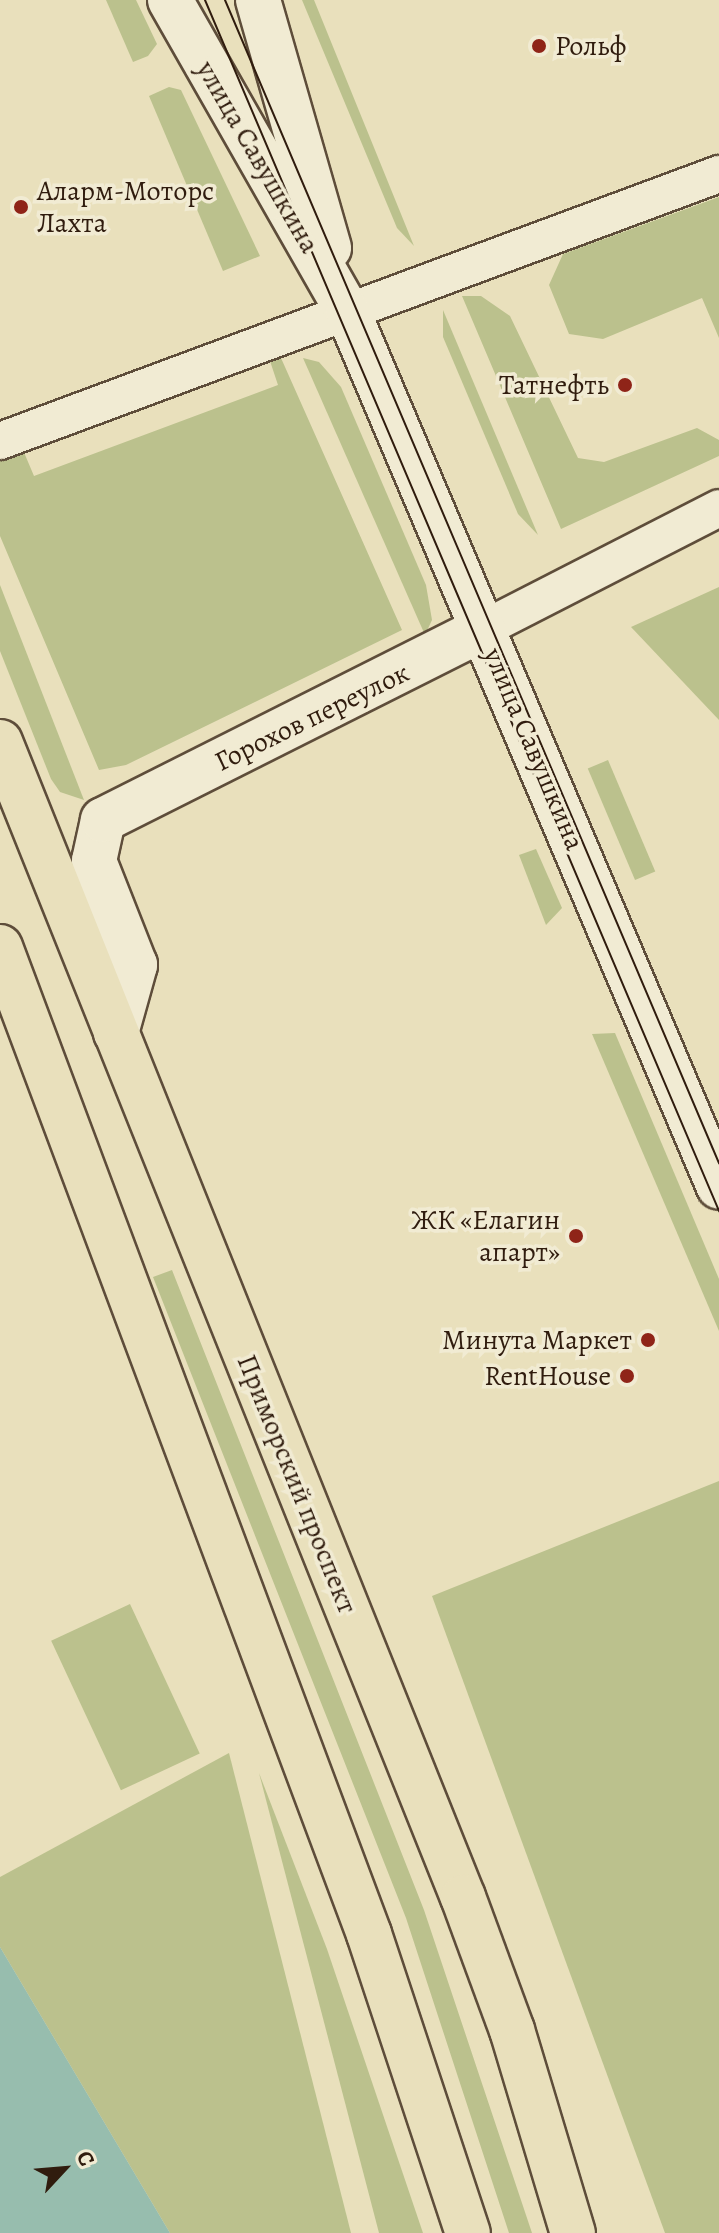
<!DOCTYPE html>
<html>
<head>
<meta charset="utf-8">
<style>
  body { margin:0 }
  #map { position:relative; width:719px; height:2233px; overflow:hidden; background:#e9e0bc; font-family:Alegreya,serif }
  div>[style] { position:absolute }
  .green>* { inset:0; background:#bbc18d; transform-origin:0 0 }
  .water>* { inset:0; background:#97bdae }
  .roads { filter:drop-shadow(2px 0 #5e4d3a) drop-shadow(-2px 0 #5e4d3a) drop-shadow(0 2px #5e4d3a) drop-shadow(0 -2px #5e4d3a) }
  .minor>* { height:36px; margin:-18px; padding:0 18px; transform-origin:18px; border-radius:18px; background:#f1ebd3 }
  .tertiary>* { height:44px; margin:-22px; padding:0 22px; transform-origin:22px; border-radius:22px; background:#f1ebd3 }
  .secondary>* { height:44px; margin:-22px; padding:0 22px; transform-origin:22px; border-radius:22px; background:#f1ebd3 }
  .primary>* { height:44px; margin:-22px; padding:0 22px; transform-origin:22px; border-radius:22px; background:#e9e0bc }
  .tram>* { height:2px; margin:-1px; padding:0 1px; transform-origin:1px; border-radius:1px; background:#301c0e }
  .dots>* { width:22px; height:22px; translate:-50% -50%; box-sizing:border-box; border:4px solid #f1ebd3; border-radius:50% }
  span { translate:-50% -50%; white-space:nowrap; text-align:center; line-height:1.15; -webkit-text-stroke:7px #f1ebd3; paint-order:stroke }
  .poi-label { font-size:28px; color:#301c0e }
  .left { translate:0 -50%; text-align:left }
  .right { translate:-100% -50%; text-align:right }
  .street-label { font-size:28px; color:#301c0e }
  .north { position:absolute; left:24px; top:2129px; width:80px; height:80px; -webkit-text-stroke:6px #f1ebd3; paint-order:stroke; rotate:64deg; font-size:22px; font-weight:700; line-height:32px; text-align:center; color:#301c0e }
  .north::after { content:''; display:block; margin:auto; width:28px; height:36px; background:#301c0e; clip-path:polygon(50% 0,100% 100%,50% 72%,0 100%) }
</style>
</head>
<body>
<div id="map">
  <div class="green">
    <i style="clip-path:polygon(106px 0,136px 0,157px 44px,148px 56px,133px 62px)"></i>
    <i style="clip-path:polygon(302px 0,314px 0,414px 246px,397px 228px)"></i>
    <i style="clip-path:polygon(169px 87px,181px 90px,260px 256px,223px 271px,149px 96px)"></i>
    <i style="clip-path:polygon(719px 197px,719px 338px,702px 298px,603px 339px,569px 334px,549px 285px,563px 254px)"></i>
    <i style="clip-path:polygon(462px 296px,481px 296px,510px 316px,578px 458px,604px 462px,697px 428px,719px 440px,719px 456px,561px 529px)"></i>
    <i style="clip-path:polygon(443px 310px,538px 535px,518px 514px,443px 337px)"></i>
    <i style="clip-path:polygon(281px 358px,402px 630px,126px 765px,99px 770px,0 536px,0 459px,23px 450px,34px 476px,278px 385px,270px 361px)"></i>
    <i style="clip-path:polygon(303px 358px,319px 362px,341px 387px,426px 585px,432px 620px,425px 635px)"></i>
    <i style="clip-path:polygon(0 585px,84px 800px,60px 792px,51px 779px,0 651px)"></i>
    <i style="clip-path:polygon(719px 587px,719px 720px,631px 627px)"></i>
    <i style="left:608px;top:760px;width:121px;height:22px;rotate:67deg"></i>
    <i style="clip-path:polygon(536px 849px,562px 908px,546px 925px,519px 855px)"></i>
    <i style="clip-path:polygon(615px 1033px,719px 1279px,719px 1331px,592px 1034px)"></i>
    <i style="clip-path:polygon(172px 1270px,424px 1910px,532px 2233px,509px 2233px,406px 1918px,153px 1277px)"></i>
    <i style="clip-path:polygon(719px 1481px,719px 2233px,665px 2233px,432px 1596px)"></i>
    <i style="left:130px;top:1604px;width:165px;height:87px;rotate:65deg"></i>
    <i style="clip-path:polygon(229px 1753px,351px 2233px,170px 2233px,0 1947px,0 1877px)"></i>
    <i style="clip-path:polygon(259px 1773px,327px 1949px,423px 2233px,379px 2233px)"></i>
  </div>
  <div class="water">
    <i style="clip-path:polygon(0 1947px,170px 2233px,0 2233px)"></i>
  </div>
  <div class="roads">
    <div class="minor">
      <i style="left:0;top:441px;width:767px;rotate:-20.37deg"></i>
      <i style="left:483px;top:629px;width:265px;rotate:-27.1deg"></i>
    </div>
    <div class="tertiary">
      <i style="left:116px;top:1033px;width:71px;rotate:-74.4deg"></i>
      <i style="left:135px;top:965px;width:112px;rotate:-111.5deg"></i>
      <i style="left:94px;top:861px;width:42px;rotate:-77.6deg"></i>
      <i style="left:103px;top:820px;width:425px;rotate:-26.7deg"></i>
    </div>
    <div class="secondary">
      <i style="left:170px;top:0;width:359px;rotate:60.3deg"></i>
      <i style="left:348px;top:312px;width:950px;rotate:67.02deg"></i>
      <i style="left:258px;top:0;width:258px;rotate:74deg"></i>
    </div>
    <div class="primary">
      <i style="left:0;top:742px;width:1244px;rotate:68.16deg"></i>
      <i style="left:463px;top:1897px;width:142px;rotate:69.8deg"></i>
      <i style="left:512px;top:2030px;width:212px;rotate:73.3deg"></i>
      <i style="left:0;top:947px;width:1054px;rotate:69.5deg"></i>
      <i style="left:369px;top:1934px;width:315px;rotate:71.7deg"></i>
    </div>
  </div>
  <div class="tram">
    <i style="left:205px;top:0;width:1316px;rotate:67deg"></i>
    <i style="left:225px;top:0;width:1264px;rotate:66.99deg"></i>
  </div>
  <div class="dots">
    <i style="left:539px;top:46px;background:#8f2418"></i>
    <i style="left:21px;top:207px;background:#8f2418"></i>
    <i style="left:625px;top:385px;background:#8f2418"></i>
    <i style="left:576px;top:1236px;background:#8f2418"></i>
    <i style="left:648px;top:1340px;background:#8f2418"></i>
    <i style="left:627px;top:1376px;background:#8f2418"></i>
  </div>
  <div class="poi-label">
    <span class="left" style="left:555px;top:46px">Рольф</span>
    <span class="left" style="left:37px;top:207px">Аларм-Моторс<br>Лахта</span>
    <span class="right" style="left:609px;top:385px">Татнефть</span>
    <span class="right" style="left:560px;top:1236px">ЖК «Елагин<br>апарт»</span>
    <span class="right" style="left:632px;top:1340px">Минута Маркет</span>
    <span class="right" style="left:611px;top:1376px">RentHouse</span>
  </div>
  <div class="street-label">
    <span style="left:258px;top:157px;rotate:60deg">улица Савушкина</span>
    <span style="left:312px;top:717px;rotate:-26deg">Горохов переулок</span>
    <span style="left:534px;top:749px;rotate:67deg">улица Савушкина</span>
    <span style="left:297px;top:1484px;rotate:68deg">Приморский проспект</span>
  </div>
  <div class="north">С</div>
</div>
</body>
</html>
